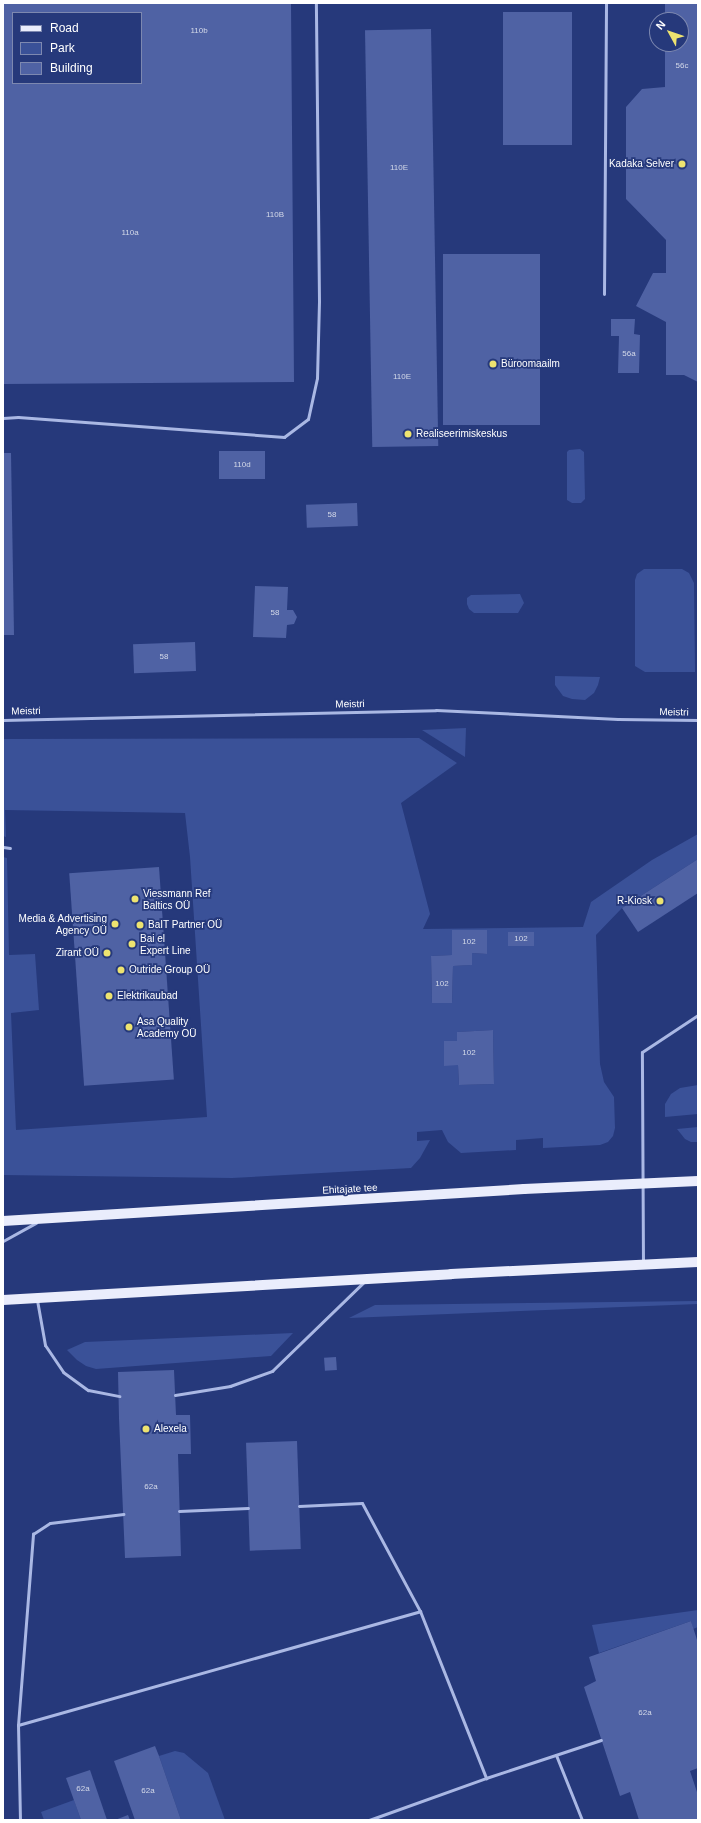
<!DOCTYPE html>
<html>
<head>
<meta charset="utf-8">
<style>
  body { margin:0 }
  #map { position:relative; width:701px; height:1823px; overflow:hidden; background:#26397b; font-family:Helvetica,sans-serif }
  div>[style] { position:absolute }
  .green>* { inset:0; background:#3a5198 }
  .building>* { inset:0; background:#4f62a4; transform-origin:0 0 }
  .lane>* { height:3px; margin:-1.5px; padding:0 1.5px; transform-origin:1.5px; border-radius:1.5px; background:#aab8e4 }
  .primary>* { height:10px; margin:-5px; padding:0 5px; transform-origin:5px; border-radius:5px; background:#eaedfc }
  .dots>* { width:11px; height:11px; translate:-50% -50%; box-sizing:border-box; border:2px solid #26397b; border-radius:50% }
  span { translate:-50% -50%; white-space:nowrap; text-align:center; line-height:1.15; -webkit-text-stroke:3.5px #26397b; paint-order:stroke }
  .number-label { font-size:8px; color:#d3d8e8 }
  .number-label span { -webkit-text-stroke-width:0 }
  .poi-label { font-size:10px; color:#fff }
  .right { translate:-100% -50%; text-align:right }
  .left { translate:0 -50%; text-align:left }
  .street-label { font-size:10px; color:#fff }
  .frame { position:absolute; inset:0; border:4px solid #fff; pointer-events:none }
  .legend { position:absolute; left:12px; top:12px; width:130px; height:72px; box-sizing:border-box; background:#26397b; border:1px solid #7d88b0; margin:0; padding:5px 7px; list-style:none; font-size:12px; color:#fff }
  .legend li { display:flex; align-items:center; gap:8px; height:20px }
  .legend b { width:20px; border:1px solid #7d88b0 }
  .north { position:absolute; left:649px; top:12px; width:40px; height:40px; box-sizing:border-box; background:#26397b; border:1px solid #7d88b0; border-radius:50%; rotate:310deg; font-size:11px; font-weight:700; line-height:16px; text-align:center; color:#fff }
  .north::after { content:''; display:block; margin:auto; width:14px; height:18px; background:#ede370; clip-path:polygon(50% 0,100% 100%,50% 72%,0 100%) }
</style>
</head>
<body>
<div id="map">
  <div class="green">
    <i style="clip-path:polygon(580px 449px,584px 452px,585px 499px,581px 503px,572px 503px,567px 500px,567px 452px,569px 450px)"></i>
    <i style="clip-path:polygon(644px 569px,682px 569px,689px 573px,694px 583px,695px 672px,645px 672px,635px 666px,635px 580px,637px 574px)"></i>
    <i style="clip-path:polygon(520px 594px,524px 603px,518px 613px,474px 613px,469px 609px,467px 604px,467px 598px,471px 595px)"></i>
    <i style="clip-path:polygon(555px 676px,600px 677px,598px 685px,594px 693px,585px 700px,572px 699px,563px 696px,555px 685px)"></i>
    <i style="clip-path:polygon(466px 728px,465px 757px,422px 730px)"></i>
    <i style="clip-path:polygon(evenodd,419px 738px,457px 763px,401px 803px,430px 914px,423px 929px,583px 927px,591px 902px,652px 860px,698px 834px,698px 859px,622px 908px,596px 935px,600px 1064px,604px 1082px,614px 1097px,615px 1128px,613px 1136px,608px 1142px,600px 1145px,543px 1148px,543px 1138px,516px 1140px,516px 1150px,461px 1153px,448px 1142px,442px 1130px,417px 1132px,417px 1141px,430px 1140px,420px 1158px,411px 1168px,232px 1178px,3px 1175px,3px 857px,7px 858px,9px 955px,35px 954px,39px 1010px,11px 1013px,16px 1130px,207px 1117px,190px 857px,185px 813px,5px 810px,6px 837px,3px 836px,3px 739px,419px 738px,486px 930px,487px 954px,472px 953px,471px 965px,453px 966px,452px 1003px,432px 1003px,431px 956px,452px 955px,486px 930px,419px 738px,493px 1030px,494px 1084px,459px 1085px,458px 1065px,444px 1065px,444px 1041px,457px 1041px,457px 1032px,493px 1030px)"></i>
    <i style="clip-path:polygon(698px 1085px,698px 1114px,665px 1117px,665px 1104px,671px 1094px,680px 1088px)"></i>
    <i style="clip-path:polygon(698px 1127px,698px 1142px,691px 1142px,685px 1139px,677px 1129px)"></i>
    <i style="clip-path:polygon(698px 1301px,698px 1304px,349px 1318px,375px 1305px)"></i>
    <i style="clip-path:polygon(293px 1333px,271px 1356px,96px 1369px,86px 1366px,77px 1360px,67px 1350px,85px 1342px)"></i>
    <i style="clip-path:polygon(698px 1610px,698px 1627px,693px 1629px,691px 1621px,599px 1653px,592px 1625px)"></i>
    <i style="clip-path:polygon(175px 1751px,184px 1753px,208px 1773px,225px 1820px,181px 1820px,159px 1756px)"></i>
    <i style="clip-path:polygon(74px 1800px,81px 1820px,44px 1820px,41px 1812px)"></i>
  </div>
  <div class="building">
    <i style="clip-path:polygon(evenodd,3px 3px,291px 3px,294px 382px,3px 384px,3px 3px,13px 13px,141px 13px,141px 83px,13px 83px,13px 13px)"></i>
    <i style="clip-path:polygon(665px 3px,698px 3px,698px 382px,684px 375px,666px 375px,666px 322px,636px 306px,653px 273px,666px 273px,666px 240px,626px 199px,626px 107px,642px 89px,665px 87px,665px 44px,681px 44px,681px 20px,665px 20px)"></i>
    <i style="left:572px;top:12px;width:133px;height:69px;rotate:90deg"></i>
    <i style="left:431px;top:29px;width:417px;height:66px;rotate:89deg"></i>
    <i style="left:443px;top:254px;width:97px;height:171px"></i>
    <i style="clip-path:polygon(611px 319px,635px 319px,634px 334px,640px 335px,639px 373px,618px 373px,619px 336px,611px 336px)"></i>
    <i style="left:219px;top:451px;width:46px;height:28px"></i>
    <i style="clip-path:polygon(3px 453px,11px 453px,14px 635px,3px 635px)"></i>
    <i style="left:357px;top:503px;width:23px;height:51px;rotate:88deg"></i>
    <i style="clip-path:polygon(255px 586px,288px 587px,287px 610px,293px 610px,297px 617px,294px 624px,287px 625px,286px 638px,253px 637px)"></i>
    <i style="left:195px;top:642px;width:29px;height:62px;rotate:88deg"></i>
    <i style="clip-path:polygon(698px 859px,698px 893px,638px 932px,622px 908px)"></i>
    <i style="left:159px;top:867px;width:213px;height:90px;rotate:86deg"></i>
    <i style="clip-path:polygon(452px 930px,487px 930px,487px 954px,472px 953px,472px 965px,453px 966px,452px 1003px,432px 1003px,431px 956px,452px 955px)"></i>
    <i style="left:508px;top:932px;width:26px;height:14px"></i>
    <i style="clip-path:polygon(493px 1030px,494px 1084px,459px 1085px,458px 1065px,444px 1066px,444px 1041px,457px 1041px,457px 1032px)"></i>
    <i style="left:336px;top:1357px;width:13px;height:12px;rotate:86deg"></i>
    <i style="clip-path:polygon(174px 1370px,176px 1415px,190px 1415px,191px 1454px,178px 1454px,181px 1556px,125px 1558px,119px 1418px,118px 1372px)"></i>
    <i style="left:297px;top:1441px;width:108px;height:51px;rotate:88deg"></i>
    <i style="clip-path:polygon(691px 1621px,698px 1643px,698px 1768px,690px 1771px,698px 1795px,698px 1820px,639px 1820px,630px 1792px,620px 1796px,584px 1687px,596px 1681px,589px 1657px)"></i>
    <i style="clip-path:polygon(155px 1746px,159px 1756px,181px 1820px,135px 1820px,114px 1761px)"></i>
    <i style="clip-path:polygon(90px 1770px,107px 1820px,81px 1820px,66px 1778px)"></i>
    <i style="clip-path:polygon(128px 1815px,130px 1820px,115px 1820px)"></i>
  </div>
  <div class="lane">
    <i style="left:604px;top:294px;width:291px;rotate:-89.6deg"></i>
    <i style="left:3px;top:418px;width:15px;rotate:-4deg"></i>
    <i style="left:18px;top:417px;width:267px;rotate:4.3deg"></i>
    <i style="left:284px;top:437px;width:30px;rotate:-37deg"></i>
    <i style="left:308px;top:419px;width:42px;rotate:-77.6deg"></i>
    <i style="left:317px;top:378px;width:77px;rotate:-88.5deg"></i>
    <i style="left:319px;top:301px;width:298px;rotate:-90.6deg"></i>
    <i style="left:3px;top:720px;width:433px;rotate:-1.3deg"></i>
    <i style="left:436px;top:710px;width:182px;rotate:2.8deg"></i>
    <i style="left:618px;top:719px;width:80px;rotate:0.7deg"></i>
    <i style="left:3px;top:847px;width:7px;rotate:8deg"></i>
    <i style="left:3px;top:1241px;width:38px;rotate:-29deg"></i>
    <i style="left:643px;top:1263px;width:211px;rotate:-90.3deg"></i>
    <i style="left:642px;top:1052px;width:67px;rotate:-33.5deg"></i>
    <i style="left:37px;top:1300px;width:46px;rotate:79.9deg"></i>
    <i style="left:45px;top:1345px;width:32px;rotate:56deg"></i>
    <i style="left:63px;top:1372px;width:31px;rotate:36deg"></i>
    <i style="left:88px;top:1390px;width:32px;rotate:11deg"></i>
    <i style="left:175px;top:1395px;width:56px;rotate:-9.3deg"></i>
    <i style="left:230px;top:1386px;width:45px;rotate:-19.7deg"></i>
    <i style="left:272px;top:1371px;width:128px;rotate:-44.1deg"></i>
    <i style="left:299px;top:1506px;width:63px;rotate:-2.7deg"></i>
    <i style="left:362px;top:1503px;width:123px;rotate:61.8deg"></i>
    <i style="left:179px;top:1511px;width:69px;rotate:-2.5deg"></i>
    <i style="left:18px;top:1725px;width:192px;rotate:-85.5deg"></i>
    <i style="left:33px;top:1534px;width:20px;rotate:-33deg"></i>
    <i style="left:50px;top:1523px;width:74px;rotate:-7deg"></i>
    <i style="left:556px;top:1755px;width:70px;rotate:68.2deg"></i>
    <i style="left:20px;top:1820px;width:95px;rotate:-91.2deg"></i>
    <i style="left:18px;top:1725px;width:418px;rotate:-15.8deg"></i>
    <i style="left:420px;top:1611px;width:180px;rotate:68.4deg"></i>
    <i style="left:369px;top:1820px;width:124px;rotate:-19.7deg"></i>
    <i style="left:486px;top:1778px;width:121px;rotate:-18.3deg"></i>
  </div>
  <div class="primary">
    <i style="left:3px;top:1221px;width:522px;rotate:-3.51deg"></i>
    <i style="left:524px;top:1189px;width:174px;rotate:-2.6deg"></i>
    <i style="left:3px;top:1300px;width:449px;rotate:-3.3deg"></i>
    <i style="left:451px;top:1274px;width:247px;rotate:-2.8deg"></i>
  </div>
  <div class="dots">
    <i style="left:682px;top:164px;background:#ede370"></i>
    <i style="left:493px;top:364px;background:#ede370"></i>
    <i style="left:408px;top:434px;background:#ede370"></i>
    <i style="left:135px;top:899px;background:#ede370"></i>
    <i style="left:660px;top:901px;background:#ede370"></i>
    <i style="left:115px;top:924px;background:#ede370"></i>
    <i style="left:140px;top:925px;background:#ede370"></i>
    <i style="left:132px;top:944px;background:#ede370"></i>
    <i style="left:107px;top:953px;background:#ede370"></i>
    <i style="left:121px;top:970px;background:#ede370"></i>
    <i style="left:109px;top:996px;background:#ede370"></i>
    <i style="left:129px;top:1027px;background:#ede370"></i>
    <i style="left:146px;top:1429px;background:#ede370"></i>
  </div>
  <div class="number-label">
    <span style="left:199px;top:31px">110b</span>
    <span style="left:682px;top:66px">56c</span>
    <span style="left:399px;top:168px">110E</span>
    <span style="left:275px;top:215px">110B</span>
    <span style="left:130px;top:233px">110a</span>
    <span style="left:629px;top:354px">56a</span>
    <span style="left:402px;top:377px">110E</span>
    <span style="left:242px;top:465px">110d</span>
    <span style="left:332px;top:515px">58</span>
    <span style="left:275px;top:613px">58</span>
    <span style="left:164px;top:657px">58</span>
    <span style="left:521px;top:939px">102</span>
    <span style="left:469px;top:942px">102</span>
    <span style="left:442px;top:984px">102</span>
    <span style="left:469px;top:1053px">102</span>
    <span style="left:151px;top:1487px">62a</span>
    <span style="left:645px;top:1713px">62a</span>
    <span style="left:83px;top:1789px">62a</span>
    <span style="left:148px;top:1791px">62a</span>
  </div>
  <div class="poi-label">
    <span class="right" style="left:674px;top:164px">Kadaka Selver</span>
    <span class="left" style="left:501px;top:364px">Büroomaailm</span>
    <span class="left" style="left:416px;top:434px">Realiseerimiskeskus</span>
    <span class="left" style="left:143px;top:899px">Viessmann Ref<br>Baltics OÜ</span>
    <span class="right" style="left:652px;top:901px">R-Kiosk</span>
    <span class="right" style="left:107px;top:924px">Media &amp; Advertising<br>Agency OÜ</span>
    <span class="left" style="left:148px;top:925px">BaIT Partner OÜ</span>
    <span class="left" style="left:140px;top:944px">Bai el<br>Expert Line</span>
    <span class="right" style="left:99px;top:953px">Zirant OÜ</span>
    <span class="left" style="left:129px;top:970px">Outride Group OÜ</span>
    <span class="left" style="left:117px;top:996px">Elektrikaubad</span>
    <span class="left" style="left:137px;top:1027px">Asa Quality<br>Academy OÜ</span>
    <span class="left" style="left:154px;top:1429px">Alexela</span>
  </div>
  <div class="street-label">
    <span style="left:350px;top:704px;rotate:-1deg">Meistri</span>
    <span style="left:26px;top:711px;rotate:-1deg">Meistri</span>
    <span style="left:674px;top:712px;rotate:1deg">Meistri</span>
    <span style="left:350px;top:1189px;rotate:-3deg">Ehitajate tee</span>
  </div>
  <div class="frame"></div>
  <ul class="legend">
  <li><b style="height:5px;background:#eaedfc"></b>Road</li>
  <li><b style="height:11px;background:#3a5198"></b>Park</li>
  <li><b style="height:11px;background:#4f62a4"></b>Building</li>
  </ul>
  <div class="north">N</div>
</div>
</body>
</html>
